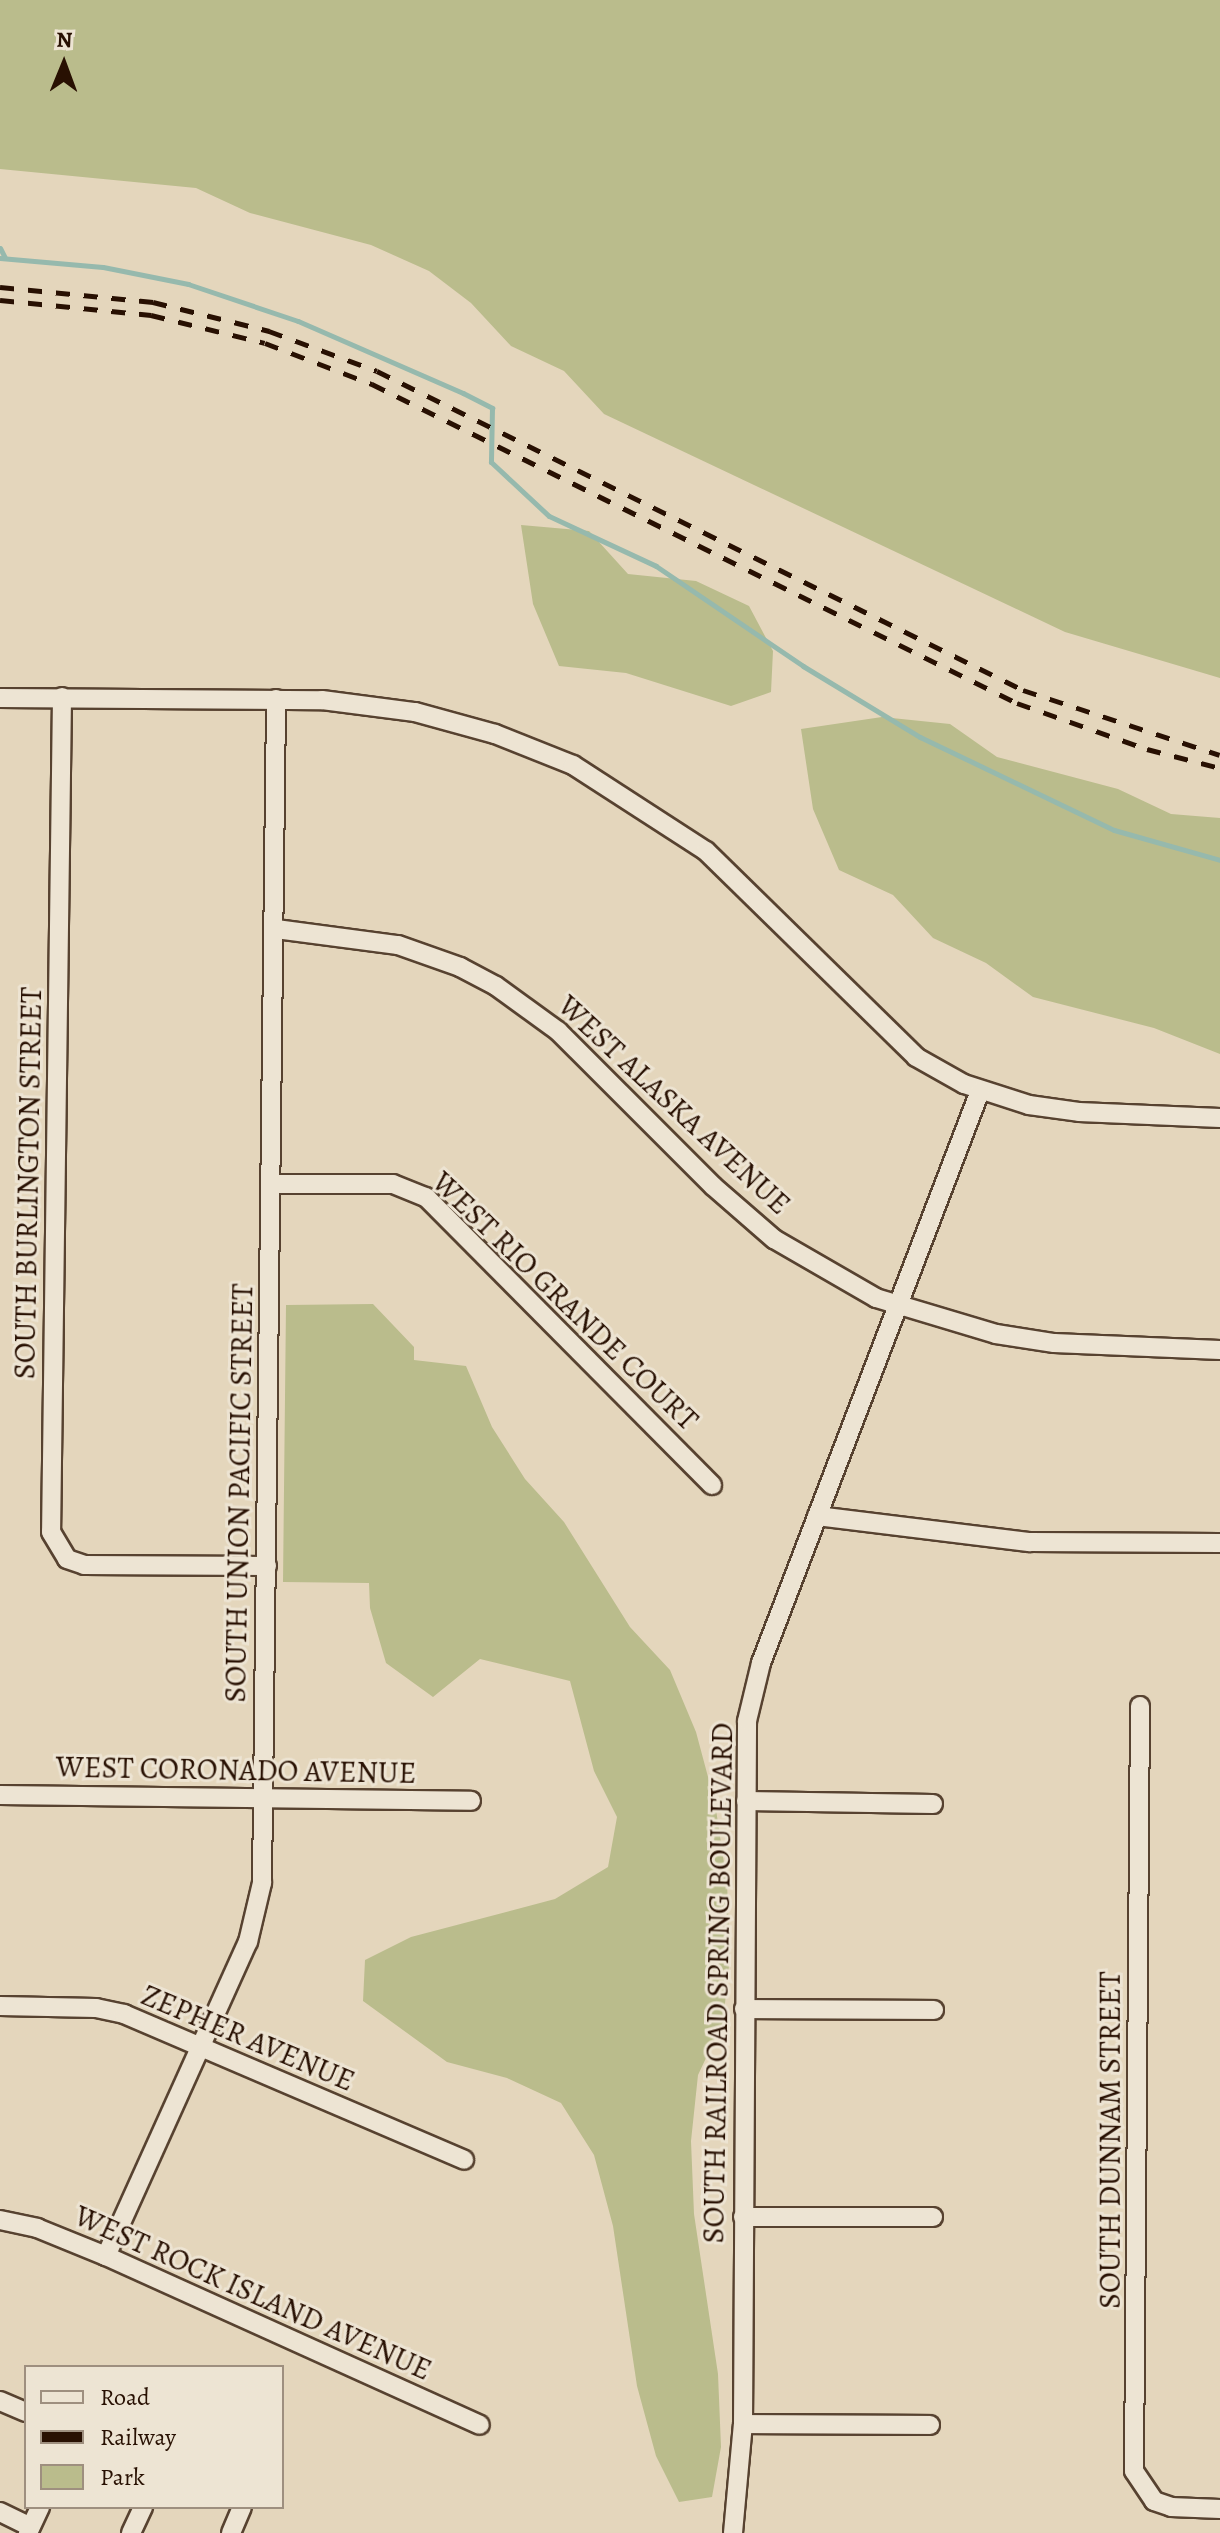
<!DOCTYPE html>
<html>
<head>
<meta charset="utf-8">
<style>
  body { margin:0 }
  #map { position:relative; width:1220px; height:2533px; overflow:hidden; background:#e4d6bc; font-family:Alegreya,serif }
  div>[style] { position:absolute }
  .green>* { inset:0; background:#babc8c }
  .stream>* { height:5px; margin:-2.5px; padding:0 2.5px; transform-origin:2.5px; border-radius:2.5px; background:#96b9ad }
  .roads { filter:drop-shadow(2px 0 #574230) drop-shadow(-2px 0 #574230) drop-shadow(0 2px #574230) drop-shadow(0 -2px #574230) }
  .minor>* { height:18px; margin:-9px; padding:0 9px; transform-origin:9px; border-radius:9px; background:#ede4d3 }
  .rail>* { height:5px; margin-top:-2.5px; transform-origin:0; background:repeating-linear-gradient(90deg,#281002 0 14px,transparent 0 28px) }
  span { translate:-50% -50%; white-space:nowrap; text-align:center; line-height:1.15; -webkit-text-stroke:6px #ede4d3; paint-order:stroke }
  .street-label { font-size:30px; color:#281002 }
  .legend { position:absolute; left:24px; top:2365px; width:260px; height:144px; box-sizing:border-box; background:#ede4d3; border:2px solid #9e8f7f; margin:0; padding:10px 14px; list-style:none; font-size:24px; color:#281002 }
  .legend li { display:flex; align-items:center; gap:16px; height:40px }
  .legend b { width:40px; border:2px solid #9e8f7f }
  .north { position:absolute; left:24px; top:24px; width:80px; height:80px; -webkit-text-stroke:6px #ede4d3; paint-order:stroke; rotate:1deg; font-size:22px; font-weight:700; line-height:32px; text-align:center; color:#281002 }
  .north::after { content:''; display:block; margin:auto; width:28px; height:36px; background:#281002; clip-path:polygon(50% 0,100% 100%,50% 72%,0 100%) }
</style>
</head>
<body>
<div id="map">
  <div class="green">
    <i style="clip-path:polygon(0 0,1220px 0,1220px 678px,1065px 632px,604px 414px,564px 371px,511px 346px,471px 303px,429px 271px,371px 245px,250px 213px,196px 188px,0 169px)"></i>
    <i style="clip-path:polygon(521px 525px,589px 531px,628px 574px,696px 581px,749px 606px,773px 651px,771px 692px,731px 706px,626px 673px,559px 666px,533px 604px)"></i>
    <i style="clip-path:polygon(882px 717px,950px 724px,997px 757px,1118px 789px,1171px 814px,1220px 818px,1220px 1054px,1154px 1028px,1033px 997px,986px 963px,933px 938px,893px 895px,839px 870px,813px 809px,801px 729px)"></i>
    <i style="clip-path:polygon(373px 1304px,414px 1347px,414px 1360px,466px 1366px,492px 1427px,525px 1479px,564px 1522px,630px 1627px,670px 1670px,696px 1732px,715px 1803px,727px 1883px,730px 1956px,723px 2022px,698px 2075px,691px 2141px,694px 2214px,718px 2374px,721px 2447px,712px 2497px,679px 2502px,656px 2456px,637px 2386px,613px 2226px,594px 2155px,561px 2103px,507px 2078px,447px 2062px,363px 2001px,365px 1960px,411px 1937px,555px 1899px,608px 1867px,617px 1817px,594px 1771px,570px 1681px,480px 1659px,433px 1697px,386px 1663px,370px 1608px,369px 1583px,283px 1582px,286px 1305px)"></i>
  </div>
  <div class="stream">
    <i style="left:0;top:248px;width:11px;rotate:63deg"></i>
    <i style="left:0;top:258px;width:103px;rotate:5deg"></i>
    <i style="left:103px;top:267px;width:87px;rotate:11.3deg"></i>
    <i style="left:188px;top:284px;width:116px;rotate:18.6deg"></i>
    <i style="left:298px;top:321px;width:180px;rotate:23.6deg"></i>
    <i style="left:463px;top:393px;width:33px;rotate:27deg"></i>
    <i style="left:492px;top:408px;width:54px;rotate:91.1deg"></i>
    <i style="left:491px;top:462px;width:79px;rotate:43deg"></i>
    <i style="left:549px;top:516px;width:118px;rotate:25deg"></i>
    <i style="left:656px;top:566px;width:178px;rotate:34.2deg"></i>
    <i style="left:803px;top:666px;width:137px;rotate:31.3deg"></i>
    <i style="left:920px;top:737px;width:215px;rotate:25.6deg"></i>
    <i style="left:1114px;top:830px;width:110px;rotate:15.8deg"></i>
  </div>
  <div class="roads">
    <div class="minor">
      <i style="left:62px;top:697px;width:835px;rotate:90.75deg"></i>
      <i style="left:51px;top:1532px;width:31px;rotate:59deg"></i>
      <i style="left:67px;top:1559px;width:18px;rotate:19deg"></i>
      <i style="left:84px;top:1565px;width:183px;rotate:0.3deg"></i>
      <i style="left:0;top:698px;width:322px;rotate:0.4deg"></i>
      <i style="left:322px;top:700px;width:94px;rotate:7.4deg"></i>
      <i style="left:415px;top:712px;width:83px;rotate:15.4deg"></i>
      <i style="left:495px;top:734px;width:84px;rotate:21.7deg"></i>
      <i style="left:573px;top:765px;width:158px;rotate:32.9deg"></i>
      <i style="left:706px;top:851px;width:294px;rotate:44.4deg"></i>
      <i style="left:916px;top:1057px;width:55px;rotate:29.4deg"></i>
      <i style="left:964px;top:1084px;width:68px;rotate:17.9deg"></i>
      <i style="left:1029px;top:1105px;width:50px;rotate:8deg"></i>
      <i style="left:1079px;top:1112px;width:141px;rotate:2.4deg"></i>
      <i style="left:276px;top:929px;width:123px;rotate:7.5deg"></i>
      <i style="left:398px;top:945px;width:66px;rotate:19.5deg"></i>
      <i style="left:460px;top:967px;width:41px;rotate:27.8deg"></i>
      <i style="left:496px;top:986px;width:77px;rotate:36deg"></i>
      <i style="left:558px;top:1031px;width:219px;rotate:45deg"></i>
      <i style="left:713px;top:1186px;width:81px;rotate:41deg"></i>
      <i style="left:774px;top:1239px;width:118px;rotate:30deg"></i>
      <i style="left:876px;top:1298px;width:125px;rotate:16.7deg"></i>
      <i style="left:996px;top:1334px;width:59px;rotate:8.8deg"></i>
      <i style="left:1054px;top:1343px;width:166px;rotate:2.4deg"></i>
      <i style="left:270px;top:1184px;width:123px"></i>
      <i style="left:393px;top:1184px;width:35px;rotate:22deg"></i>
      <i style="left:426px;top:1197px;width:406px;rotate:45.2deg"></i>
      <i style="left:817px;top:1516px;width:215px;rotate:7deg"></i>
      <i style="left:1030px;top:1542px;width:190px;rotate:0.3deg"></i>
      <i style="left:1140px;top:1706px;width:765px;rotate:90.45deg"></i>
      <i style="left:1134px;top:2471px;width:36px;rotate:56deg"></i>
      <i style="left:1154px;top:2501px;width:18px;rotate:19deg"></i>
      <i style="left:1171px;top:2507px;width:49px;rotate:2.3deg"></i>
      <i style="left:0;top:1795px;width:471px;rotate:0.7deg"></i>
      <i style="left:746px;top:1801px;width:187px;rotate:0.9deg"></i>
      <i style="left:0;top:2006px;width:96px;rotate:1.2deg"></i>
      <i style="left:96px;top:2008px;width:29px;rotate:12deg"></i>
      <i style="left:124px;top:2014px;width:370px;rotate:23.2deg"></i>
      <i style="left:744px;top:2009px;width:190px;rotate:0.3deg"></i>
      <i style="left:743px;top:2217px;width:190px"></i>
      <i style="left:0;top:2220px;width:38px;rotate:12deg"></i>
      <i style="left:37px;top:2228px;width:74px;rotate:22.1deg"></i>
      <i style="left:106px;top:2256px;width:410px;rotate:24.3deg"></i>
      <i style="left:106px;top:2256px;width:345px;rotate:-65.7deg"></i>
      <i style="left:248px;top:1942px;width:61px;rotate:-76.7deg"></i>
      <i style="left:262px;top:1883px;width:1184px;rotate:-89.32deg"></i>
      <i style="left:0;top:2401px;width:28px;rotate:23deg"></i>
      <i style="left:743px;top:2424px;width:187px;rotate:0.3deg"></i>
      <i style="left:0;top:2512px;width:34px;rotate:26deg"></i>
      <i style="left:28px;top:2533px;width:29px;rotate:-65deg"></i>
      <i style="left:131px;top:2533px;width:29px;rotate:-65deg"></i>
      <i style="left:231px;top:2533px;width:28px;rotate:-67deg"></i>
      <i style="left:733px;top:2533px;width:109px;rotate:-84.8deg"></i>
      <i style="left:743px;top:2424px;width:703px;rotate:-89.67deg"></i>
      <i style="left:747px;top:1721px;width:60px;rotate:-76.4deg"></i>
      <i style="left:761px;top:1663px;width:612px;rotate:-69.05deg"></i>
    </div>
  </div>
  <div class="rail">
    <i style="left:0;top:287px;width:154px;rotate:5.6deg"></i>
    <i style="left:153px;top:302px;width:120px;rotate:14deg"></i>
    <i style="left:269px;top:331px;width:115px;rotate:20.3deg"></i>
    <i style="left:377px;top:371px;width:720px;rotate:26.28deg"></i>
    <i style="left:1023px;top:690px;width:207px;rotate:18.3deg"></i>
    <i style="left:0;top:300px;width:152px;rotate:5.7deg"></i>
    <i style="left:151px;top:315px;width:117px;rotate:13.8deg"></i>
    <i style="left:265px;top:343px;width:115px;rotate:21deg"></i>
    <i style="left:372px;top:384px;width:720px;rotate:26.32deg"></i>
    <i style="left:1017px;top:703px;width:138px;rotate:19.5deg"></i>
    <i style="left:1147px;top:749px;width:75px;rotate:14.6deg"></i>
  </div>
  <div class="street-label">
    <span style="left:674px;top:1105px;rotate:43deg">WEST ALASKA AVENUE</span>
    <span style="left:28px;top:1183px;rotate:-89deg">SOUTH BURLINGTON STREET</span>
    <span style="left:565px;top:1301px;rotate:44deg">WEST RIO GRANDE COURT</span>
    <span style="left:239px;top:1493px;rotate:-89deg">SOUTH UNION PACIFIC STREET</span>
    <span style="left:236px;top:1770px;rotate:1deg">WEST CORONADO AVENUE</span>
    <span style="left:718px;top:1983px;rotate:-89deg">SOUTH RAILROAD SPRING BOULEVARD</span>
    <span style="left:248px;top:2038px;rotate:23deg">ZEPHER AVENUE</span>
    <span style="left:1110px;top:2140px;rotate:-90deg">SOUTH DUNNAM STREET</span>
    <span style="left:253px;top:2293px;rotate:24deg">WEST ROCK ISLAND AVENUE</span>
  </div>
  <ul class="legend">
  <li><b style="height:10px;background:#ede4d3"></b>Road</li>
  <li><b style="height:10px;background:#281002"></b>Railway</li>
  <li><b style="height:22px;background:#babc8c"></b>Park</li>
  </ul>
  <div class="north">N</div>
</div>
</body>
</html>
